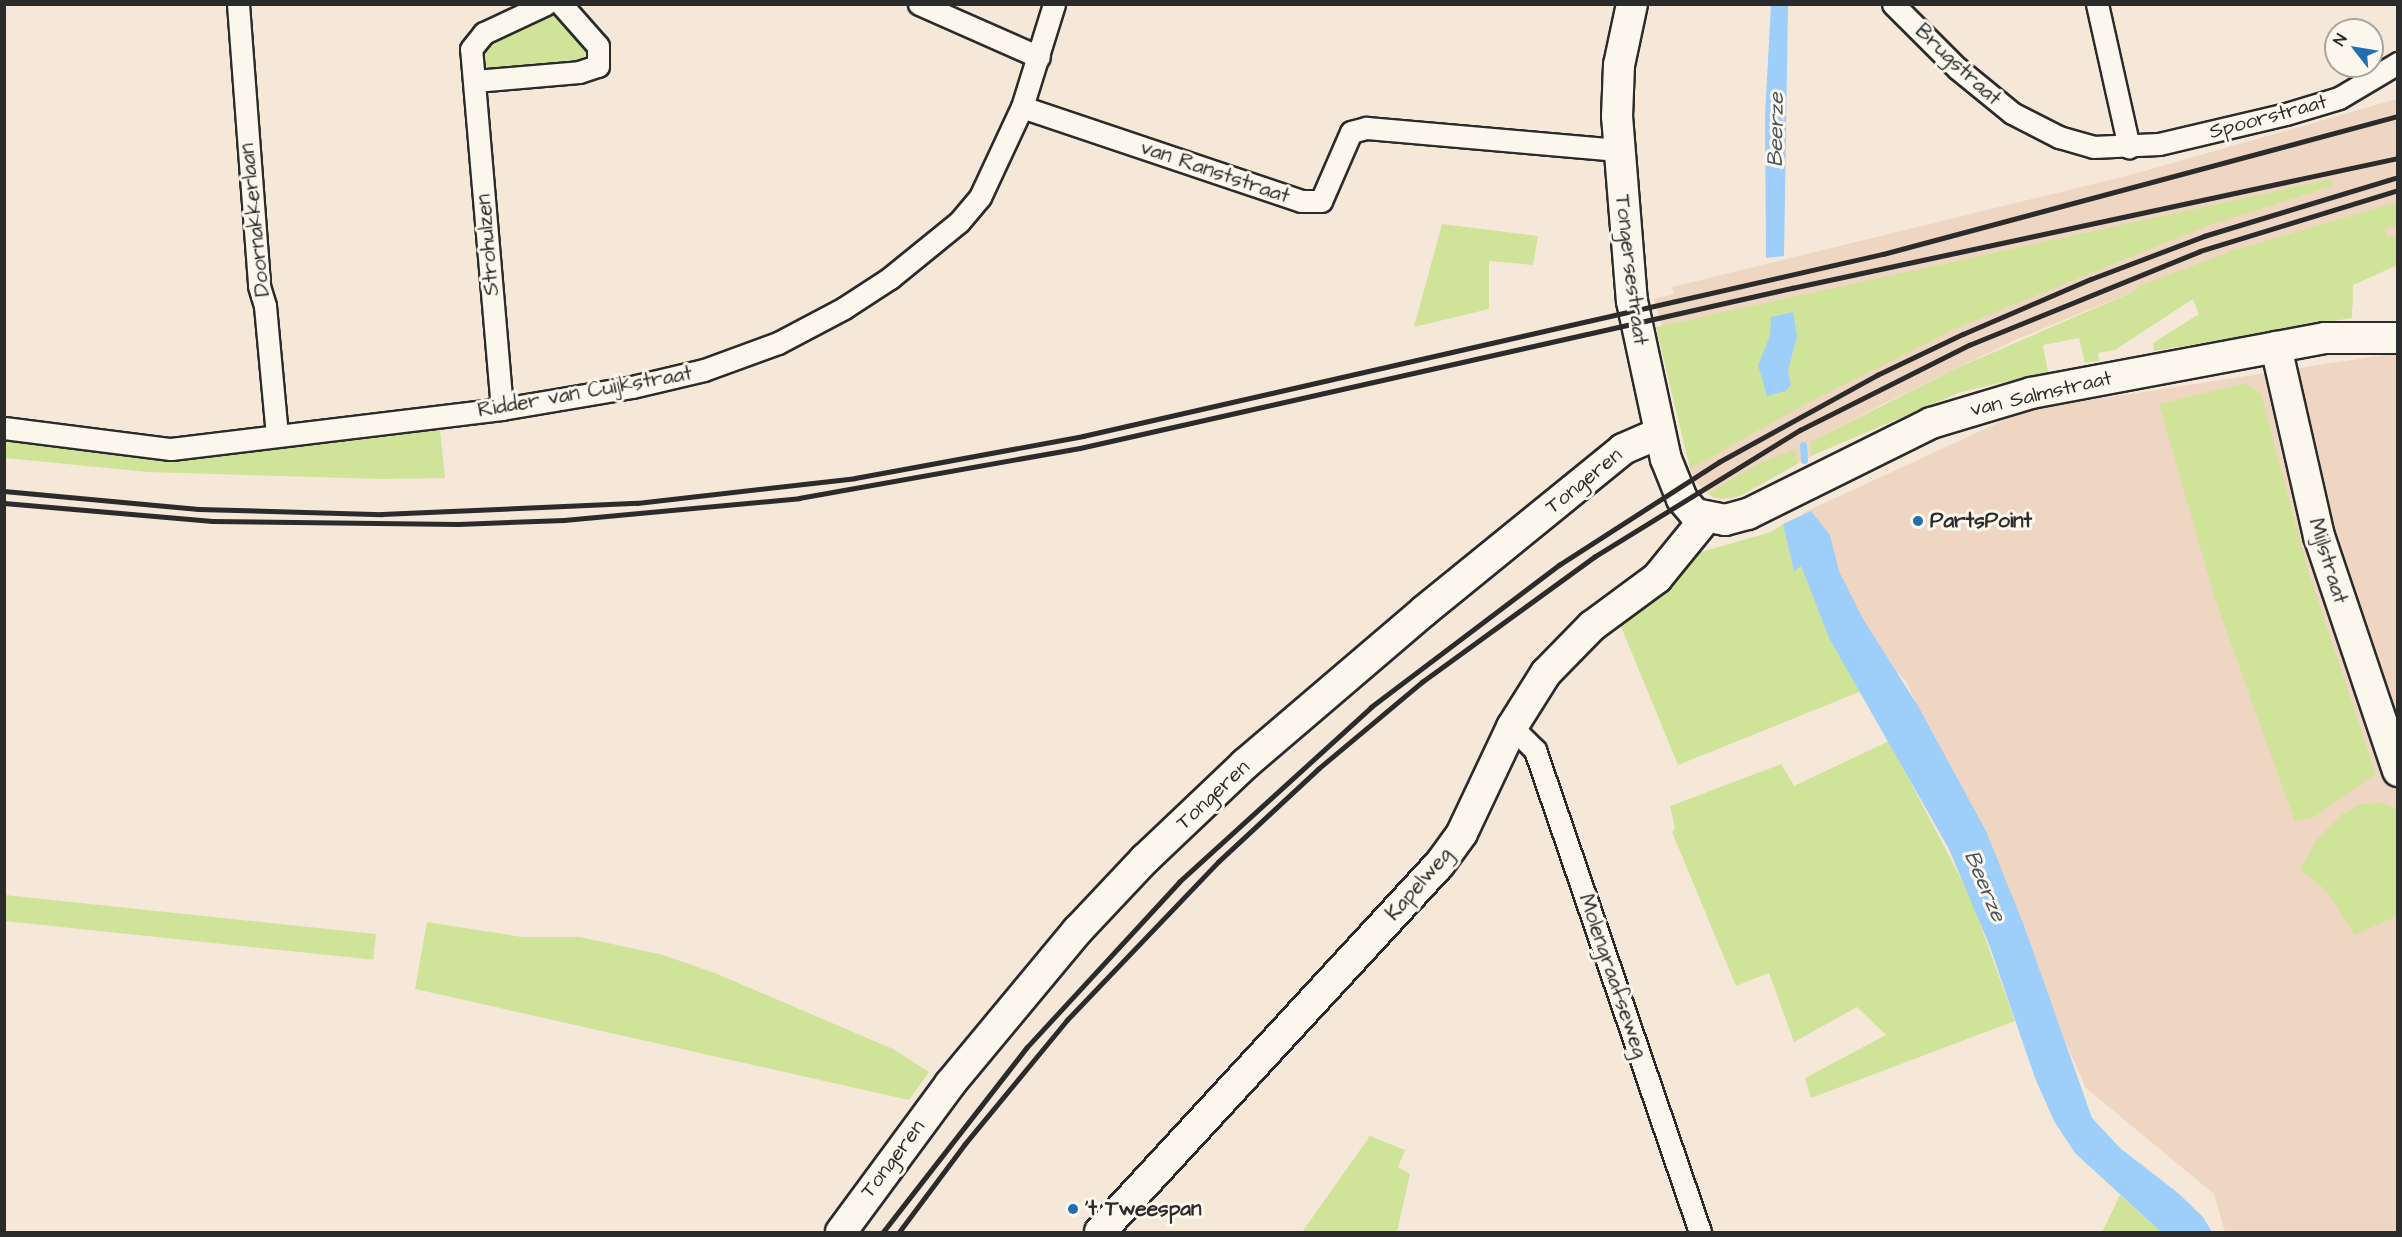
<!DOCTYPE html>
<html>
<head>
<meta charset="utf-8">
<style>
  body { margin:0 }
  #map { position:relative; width:2402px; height:1237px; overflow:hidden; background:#f5e8d9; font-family:"Architects Daughter",sans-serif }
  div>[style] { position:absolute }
  .built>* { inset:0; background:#eed6c2 }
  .green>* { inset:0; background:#d0e499; transform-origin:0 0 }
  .water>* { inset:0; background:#9dcffa }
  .stream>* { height:7px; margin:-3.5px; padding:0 3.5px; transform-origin:3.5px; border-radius:3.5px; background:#9dcffa }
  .roads { filter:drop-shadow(2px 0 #2b2b2b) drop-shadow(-2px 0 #2b2b2b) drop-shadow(0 2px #2b2b2b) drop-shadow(0 -2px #2b2b2b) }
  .street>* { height:21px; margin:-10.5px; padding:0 10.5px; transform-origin:10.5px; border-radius:10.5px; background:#fbf7ec }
  .secondary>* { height:30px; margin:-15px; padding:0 15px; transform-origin:15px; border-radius:15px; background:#fbf7ec }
  .rail>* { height:4.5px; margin:-2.25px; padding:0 2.25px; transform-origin:2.25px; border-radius:2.25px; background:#2b2b2b }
  .dots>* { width:16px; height:16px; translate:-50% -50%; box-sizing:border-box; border:3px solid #fbf7ec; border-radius:50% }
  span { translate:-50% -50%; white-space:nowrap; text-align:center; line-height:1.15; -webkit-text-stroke:6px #fbf7ec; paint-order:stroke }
  .street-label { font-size:21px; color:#2b2b2b }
  .poi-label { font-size:21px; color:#2b2b2b; font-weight:700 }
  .left { translate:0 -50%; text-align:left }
  .water-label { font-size:22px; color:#48545f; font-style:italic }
  .frame { position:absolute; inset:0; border:6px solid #2b2b2b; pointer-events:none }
  .north { position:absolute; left:2324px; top:18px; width:60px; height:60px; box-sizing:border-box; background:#fbf7ec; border:2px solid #a8a59f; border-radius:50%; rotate:301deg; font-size:16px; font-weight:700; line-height:24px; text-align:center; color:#2b2b2b }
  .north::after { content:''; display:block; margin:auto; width:21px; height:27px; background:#1f6fb2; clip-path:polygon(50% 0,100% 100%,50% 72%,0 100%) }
</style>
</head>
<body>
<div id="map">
  <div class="built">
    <i style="clip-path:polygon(2397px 99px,2397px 265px,2353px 285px,2353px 306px,2199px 314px,2188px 287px,2137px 290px,2015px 340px,1885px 403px,1818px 438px,1826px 448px,1742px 495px,1731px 499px,1713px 498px,1694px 480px,1690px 469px,1702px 462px,1654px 299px,1674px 294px,1672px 287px,2134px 174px)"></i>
    <i style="clip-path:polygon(2397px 353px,2397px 1232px,2225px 1232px,2214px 1194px,2086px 1088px,1907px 683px,1828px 598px,1803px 513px,2026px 410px)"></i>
  </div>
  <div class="green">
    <i style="clip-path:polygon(542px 13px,559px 13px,587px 44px,588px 51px,578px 64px,488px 70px,480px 63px,481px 45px)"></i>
    <i style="clip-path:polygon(2331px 179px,2332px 186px,2207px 226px,1961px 326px,1800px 407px,1690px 469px,1656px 327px)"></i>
    <i style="clip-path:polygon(2397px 202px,2397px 225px,2385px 229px,2387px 236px,2397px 236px,2397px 265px,2353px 285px,2352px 318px,2154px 351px,2153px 343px,2199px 314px,2193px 299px,2115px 350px,2098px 353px,2099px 361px,2085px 363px,2079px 338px,2043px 345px,2048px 372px,1961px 392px,1811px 456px,1810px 442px,1818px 438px,1955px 369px,2137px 290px,2139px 286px,2232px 251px)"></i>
    <i style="clip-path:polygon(1442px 224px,1538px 236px,1533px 265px,1489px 261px,1489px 309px,1414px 327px)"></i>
    <i style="clip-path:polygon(2246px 383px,2261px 394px,2307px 567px,2376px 774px,2311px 818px,2295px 822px,2215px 599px,2159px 404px)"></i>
    <i style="clip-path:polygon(440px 429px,445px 478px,381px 479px,148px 472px,5px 458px,5px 440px,172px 456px,207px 456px)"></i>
    <i style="clip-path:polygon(1796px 449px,1797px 464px,1742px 495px,1721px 499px,1707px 494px,1760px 463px)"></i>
    <i style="clip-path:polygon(1783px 524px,1794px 572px,1801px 565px,1829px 638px,1862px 691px,1678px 765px,1619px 622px,1666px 587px,1701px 552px,1771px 532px)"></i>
    <i style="clip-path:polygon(1889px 741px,1970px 896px,2015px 1021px,1811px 1098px,1805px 1078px,1886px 1035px,1857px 1007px,1794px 1042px,1769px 973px,1736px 986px,1672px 832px,1675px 828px,1670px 806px,1781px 764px,1794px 786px)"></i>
    <i style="clip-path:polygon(2383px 803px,2395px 808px,2397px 814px,2397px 916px,2355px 935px,2327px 891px,2300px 869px,2317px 839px,2341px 815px,2361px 804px)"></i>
    <i style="left:5px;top:895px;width:373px;height:26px;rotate:6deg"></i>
    <i style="clip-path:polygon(427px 922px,522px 937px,580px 937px,663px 955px,715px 973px,893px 1049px,929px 1072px,909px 1100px,415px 989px)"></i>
    <i style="clip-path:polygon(1370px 1136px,1405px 1150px,1398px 1167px,1410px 1174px,1397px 1232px,1302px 1232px)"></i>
    <i style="clip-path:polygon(2120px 1195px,2161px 1232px,2102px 1232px)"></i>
  </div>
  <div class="water">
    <i style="clip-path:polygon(1771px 5px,1788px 5px,1784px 256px,1766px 258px,1765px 115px)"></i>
    <i style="clip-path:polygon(1793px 312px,1797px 336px,1788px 371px,1791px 385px,1786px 391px,1767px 396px,1758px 365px,1770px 336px,1771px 317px)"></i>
    <i style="clip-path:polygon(1811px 511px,1830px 535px,1839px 571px,1863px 619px,1918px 706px,1986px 831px,2023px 923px,2092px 1118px,2120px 1148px,2178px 1193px,2203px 1217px,2212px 1232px,2161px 1232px,2075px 1153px,2054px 1121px,2035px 1078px,1990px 947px,1949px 849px,1829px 638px,1801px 566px,1794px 572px,1783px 524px)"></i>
  </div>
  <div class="stream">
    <i style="left:1803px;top:445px;width:15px;rotate:86deg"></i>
  </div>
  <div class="roads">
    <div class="street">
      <i style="left:238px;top:4px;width:283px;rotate:85.7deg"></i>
      <i style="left:259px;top:286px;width:21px;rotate:73deg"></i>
      <i style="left:265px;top:306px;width:130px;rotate:84.7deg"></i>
      <i style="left:919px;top:4px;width:131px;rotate:23.8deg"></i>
      <i style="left:1893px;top:4px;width:91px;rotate:45deg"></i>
      <i style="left:1957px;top:68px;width:71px;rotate:39.3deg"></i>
      <i style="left:2012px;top:113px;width:53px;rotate:27.1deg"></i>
      <i style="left:2059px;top:137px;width:35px;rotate:16deg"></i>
      <i style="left:2093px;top:147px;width:66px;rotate:-2.6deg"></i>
      <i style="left:2159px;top:144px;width:130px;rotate:-13.3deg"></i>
      <i style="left:2286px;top:114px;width:55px;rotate:-16.8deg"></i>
      <i style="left:2339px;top:98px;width:69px;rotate:-30.7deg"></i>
      <i style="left:2097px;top:4px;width:147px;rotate:77.4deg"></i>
      <i style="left:475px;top:81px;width:104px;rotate:-4.9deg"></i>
      <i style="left:579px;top:72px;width:20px;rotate:-18deg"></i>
      <i style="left:598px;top:66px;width:20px;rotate:-90deg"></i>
      <i style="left:598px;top:46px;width:56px;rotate:-131.4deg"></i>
      <i style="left:1022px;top:107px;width:294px;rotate:18.6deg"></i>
      <i style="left:1301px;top:201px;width:20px"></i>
      <i style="left:1321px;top:201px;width:75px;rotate:-66.5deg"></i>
      <i style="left:1351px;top:132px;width:16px;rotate:-15deg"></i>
      <i style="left:1366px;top:128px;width:254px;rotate:5deg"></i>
      <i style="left:502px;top:409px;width:361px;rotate:-94.9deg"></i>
      <i style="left:471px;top:49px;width:21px;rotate:-51deg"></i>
      <i style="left:484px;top:33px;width:68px;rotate:-25.1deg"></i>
      <i style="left:4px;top:428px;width:168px;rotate:7.2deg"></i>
      <i style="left:171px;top:449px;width:333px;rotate:-6.9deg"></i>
      <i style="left:502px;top:409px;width:132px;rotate:-9.6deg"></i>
      <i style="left:632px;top:387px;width:74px;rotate:-13.3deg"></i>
      <i style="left:704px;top:370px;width:79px;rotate:-20deg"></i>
      <i style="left:778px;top:343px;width:75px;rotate:-27.9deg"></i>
      <i style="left:844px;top:308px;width:55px;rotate:-33.1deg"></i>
      <i style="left:890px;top:278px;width:89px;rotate:-39.1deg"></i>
      <i style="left:959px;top:222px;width:33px;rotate:-50deg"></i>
      <i style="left:980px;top:197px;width:99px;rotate:-65deg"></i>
      <i style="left:1022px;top:107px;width:108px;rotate:-72.7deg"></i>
      <i style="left:1512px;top:727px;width:33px;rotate:45deg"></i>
      <i style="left:1535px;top:750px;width:509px;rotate:71.1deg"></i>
    </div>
    <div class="secondary">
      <i style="left:1632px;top:4px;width:62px;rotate:102deg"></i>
      <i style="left:1619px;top:65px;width:51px;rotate:92.2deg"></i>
      <i style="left:1617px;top:116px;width:186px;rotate:85.4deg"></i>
      <i style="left:1632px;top:301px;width:162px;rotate:77.9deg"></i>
      <i style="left:1666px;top:459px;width:43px;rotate:68.2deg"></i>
      <i style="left:1682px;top:499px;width:20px;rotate:49deg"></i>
      <i style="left:1695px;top:514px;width:31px;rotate:11deg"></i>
      <i style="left:1725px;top:520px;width:24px;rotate:-15deg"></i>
      <i style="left:1748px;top:514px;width:204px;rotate:-26.4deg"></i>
      <i style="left:1931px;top:423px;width:104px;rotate:-16.7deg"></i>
      <i style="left:2031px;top:393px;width:299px;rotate:-10.6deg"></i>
      <i style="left:2325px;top:338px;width:73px"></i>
      <i style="left:2276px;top:347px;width:194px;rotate:77.2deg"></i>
      <i style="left:2319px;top:536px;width:248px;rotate:71.4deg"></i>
      <i style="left:841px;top:1232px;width:184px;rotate:-53.6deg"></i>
      <i style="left:950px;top:1084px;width:200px;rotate:-50.3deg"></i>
      <i style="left:1078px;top:930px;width:98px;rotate:-46.7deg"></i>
      <i style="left:1145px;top:859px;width:138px;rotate:-43.5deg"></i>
      <i style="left:1245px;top:764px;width:235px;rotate:-40.5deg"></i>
      <i style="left:1424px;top:611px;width:257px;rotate:-39.1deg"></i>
      <i style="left:1623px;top:449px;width:40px;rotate:-23.4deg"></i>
      <i style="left:1100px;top:1232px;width:500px;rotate:-47.3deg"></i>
      <i style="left:1439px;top:865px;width:39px;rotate:-54deg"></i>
      <i style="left:1462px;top:833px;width:117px;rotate:-64.7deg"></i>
      <i style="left:1512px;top:727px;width:64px;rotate:-57.8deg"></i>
      <i style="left:1546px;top:673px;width:66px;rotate:-45.6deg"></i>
      <i style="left:1592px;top:626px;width:81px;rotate:-36.4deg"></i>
      <i style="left:1657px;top:578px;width:77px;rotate:-50.8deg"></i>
    </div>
  </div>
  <div class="rail">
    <i style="left:4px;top:491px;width:195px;rotate:5.3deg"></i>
    <i style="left:198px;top:509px;width:184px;rotate:1.6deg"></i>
    <i style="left:382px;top:514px;width:255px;rotate:-2.5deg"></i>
    <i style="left:637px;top:503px;width:219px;rotate:-6.5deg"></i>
    <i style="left:855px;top:478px;width:232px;rotate:-10.4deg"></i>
    <i style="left:1083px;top:436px;width:820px;rotate:-12.82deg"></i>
    <i style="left:1883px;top:254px;width:533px;rotate:-15deg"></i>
    <i style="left:4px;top:503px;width:209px;rotate:4.9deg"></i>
    <i style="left:212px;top:521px;width:246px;rotate:0.7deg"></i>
    <i style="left:458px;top:524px;width:106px;rotate:-2.2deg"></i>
    <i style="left:564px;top:520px;width:236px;rotate:-5.3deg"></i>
    <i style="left:799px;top:498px;width:285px;rotate:-10.1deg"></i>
    <i style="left:1080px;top:448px;width:730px;rotate:-12.67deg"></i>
    <i style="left:1792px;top:288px;width:620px;rotate:-12.11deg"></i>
    <i style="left:883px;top:1232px;width:234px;rotate:-52.1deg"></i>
    <i style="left:1027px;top:1047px;width:224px;rotate:-47.3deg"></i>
    <i style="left:1179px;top:882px;width:260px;rotate:-42.3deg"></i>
    <i style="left:1371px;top:707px;width:236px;rotate:-37.1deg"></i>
    <i style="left:1559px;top:565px;width:190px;rotate:-32.8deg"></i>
    <i style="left:1719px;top:462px;width:180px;rotate:-28.8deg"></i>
    <i style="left:1877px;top:375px;width:95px;rotate:-25.5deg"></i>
    <i style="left:1963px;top:334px;width:139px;rotate:-23.3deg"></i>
    <i style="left:2091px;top:279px;width:121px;rotate:-20.8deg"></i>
    <i style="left:2204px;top:236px;width:203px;rotate:-16.9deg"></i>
    <i style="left:899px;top:1232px;width:109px;rotate:-53.2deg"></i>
    <i style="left:964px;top:1145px;width:162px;rotate:-50.5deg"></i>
    <i style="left:1067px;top:1020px;width:219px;rotate:-46.3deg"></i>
    <i style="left:1218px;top:862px;width:137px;rotate:-42.9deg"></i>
    <i style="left:1318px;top:769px;width:136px;rotate:-39.9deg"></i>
    <i style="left:1422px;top:682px;width:213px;rotate:-36deg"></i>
    <i style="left:1594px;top:557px;width:242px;rotate:-31.7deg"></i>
    <i style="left:1800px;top:430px;width:189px;rotate:-26.7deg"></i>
    <i style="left:1969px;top:345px;width:249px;rotate:-22.1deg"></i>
    <i style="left:2200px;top:251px;width:207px;rotate:-17.1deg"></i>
  </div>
  <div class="dots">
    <i style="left:1918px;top:521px;background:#1f6fb2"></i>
    <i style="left:1073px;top:1209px;background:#1f6fb2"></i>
  </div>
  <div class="street-label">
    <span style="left:1958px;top:65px;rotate:43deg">Brugstraat</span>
    <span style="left:2268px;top:117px;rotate:-15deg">Spoorstraat</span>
    <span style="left:1215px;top:172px;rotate:19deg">van Ranststraat</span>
    <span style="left:255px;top:220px;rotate:-96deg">Doornakkerlaan</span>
    <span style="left:488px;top:245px;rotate:-95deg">Strohulzen</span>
    <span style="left:1631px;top:270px;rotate:83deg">Tongersestraat</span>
    <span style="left:585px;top:392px;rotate:-10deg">Ridder van Cuijkstraat</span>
    <span style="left:2041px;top:394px;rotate:-13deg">van Salmstraat</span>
    <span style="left:1584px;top:481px;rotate:-39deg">Tongeren</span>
    <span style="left:2328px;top:561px;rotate:73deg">Mijlstraat</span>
    <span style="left:1213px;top:795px;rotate:-43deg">Tongeren</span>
    <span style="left:1419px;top:884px;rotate:-49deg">Kapelweg</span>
    <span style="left:1613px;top:976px;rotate:71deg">Molengraafseweg</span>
    <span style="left:893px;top:1159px;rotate:-53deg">Tongeren</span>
  </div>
  <div class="poi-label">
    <span class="left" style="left:1930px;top:521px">PartsPoint</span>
    <span class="left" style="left:1085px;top:1209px">'t Tweespan</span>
  </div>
  <div class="water-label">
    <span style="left:1776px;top:130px;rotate:-89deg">Beerze</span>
    <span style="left:1985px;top:886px;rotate:67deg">Beerze</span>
  </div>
  <div class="frame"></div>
  <div class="north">N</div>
</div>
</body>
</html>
